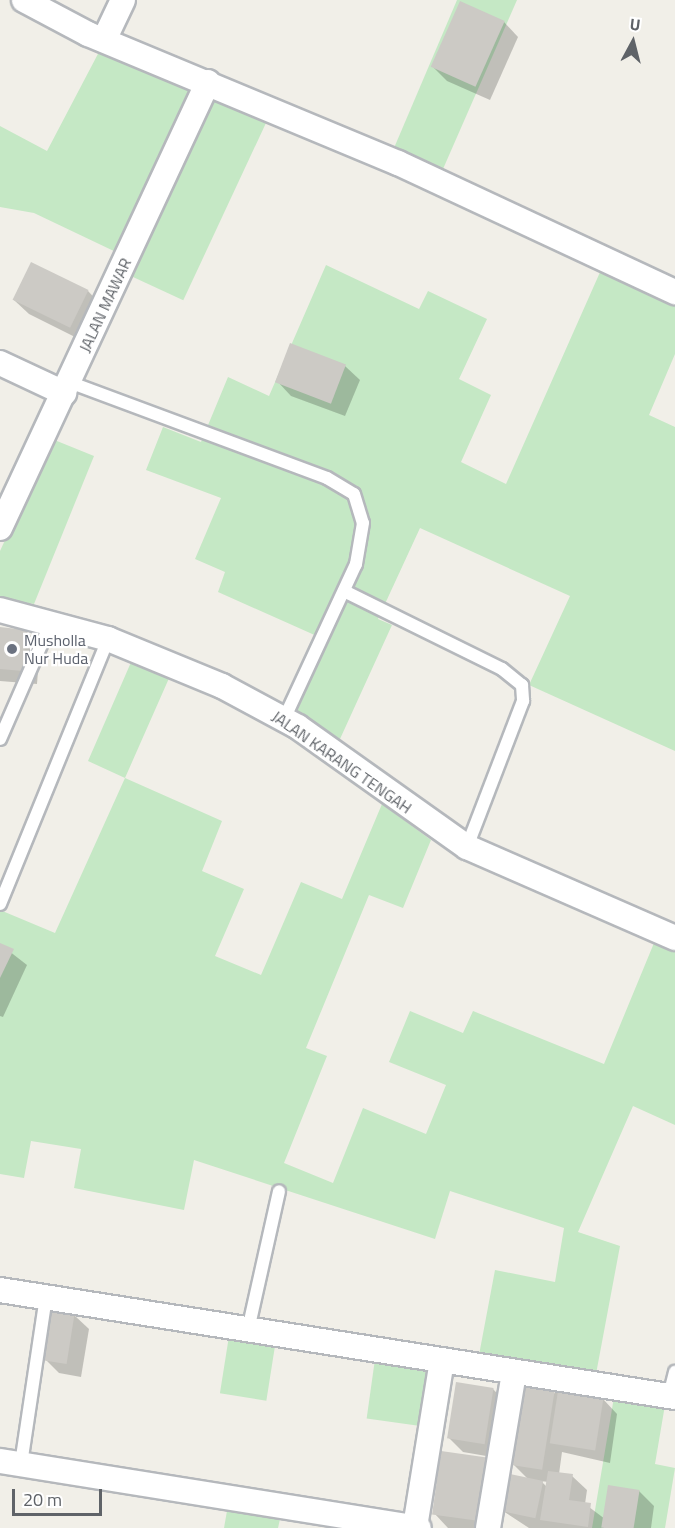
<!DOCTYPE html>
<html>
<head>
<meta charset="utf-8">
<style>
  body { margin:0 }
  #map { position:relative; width:675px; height:1528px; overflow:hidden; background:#f1efe8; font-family:"Titillium Web",sans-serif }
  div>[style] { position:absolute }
  .green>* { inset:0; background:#c5e8c5; transform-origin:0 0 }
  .shadow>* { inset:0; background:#0003 }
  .building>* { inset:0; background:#cccac5; transform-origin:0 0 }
  .roads { filter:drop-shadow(2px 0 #b5b8bc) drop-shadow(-2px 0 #b5b8bc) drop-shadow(0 2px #b5b8bc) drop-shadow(0 -2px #b5b8bc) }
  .lane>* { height:12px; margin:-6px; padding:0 6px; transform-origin:6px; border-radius:6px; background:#fff }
  .street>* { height:24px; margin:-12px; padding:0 12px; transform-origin:12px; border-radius:12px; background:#fff }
  .dots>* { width:16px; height:16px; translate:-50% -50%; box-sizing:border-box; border:3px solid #fff; border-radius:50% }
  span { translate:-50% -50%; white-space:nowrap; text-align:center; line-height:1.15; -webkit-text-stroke:4.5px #fff; paint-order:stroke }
  .street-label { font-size:16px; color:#5f6368 }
  .worship-label { font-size:16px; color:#5b616d }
  .left { translate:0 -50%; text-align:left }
  .north { position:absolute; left:603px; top:12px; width:60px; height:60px; -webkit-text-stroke:4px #fff; paint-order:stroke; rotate:7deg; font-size:16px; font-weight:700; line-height:24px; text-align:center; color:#5f6368 }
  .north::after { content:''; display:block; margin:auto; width:21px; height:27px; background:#5f6368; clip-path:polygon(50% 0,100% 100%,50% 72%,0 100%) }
  .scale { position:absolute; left:12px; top:1489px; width:90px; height:27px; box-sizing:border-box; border:3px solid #5f6368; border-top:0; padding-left:8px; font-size:18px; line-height:21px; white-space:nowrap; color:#5f6368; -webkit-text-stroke:4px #fff; paint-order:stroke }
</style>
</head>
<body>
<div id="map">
  <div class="green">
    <i style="clip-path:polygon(457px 0,517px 0,443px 169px,394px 148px)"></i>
    <i style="clip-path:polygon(100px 50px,195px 89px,118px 253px,34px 213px,0 207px,0 126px,47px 151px)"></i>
    <i style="left:212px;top:92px;width:62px;height:201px;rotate:25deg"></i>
    <i style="clip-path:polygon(326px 265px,419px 309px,428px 291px,487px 319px,459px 379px,491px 395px,461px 462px,506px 484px,601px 270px,675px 305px,675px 354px,649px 415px,675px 427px,675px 751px,529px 685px,570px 596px,420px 528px,378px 619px,392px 625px,340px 739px,297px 711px,328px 641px,218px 592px,225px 572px,195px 559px,221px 498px,146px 470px,163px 427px,201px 442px,228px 377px,269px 396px)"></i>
    <i style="clip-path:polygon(52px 439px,94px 456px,34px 604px,0 598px,0 551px)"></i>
    <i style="clip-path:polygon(132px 660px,170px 676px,125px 778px,222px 821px,202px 871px,244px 889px,215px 956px,261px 975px,301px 882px,342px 899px,382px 804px,431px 840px,403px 908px,369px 895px,306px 1048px,327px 1056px,284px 1163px,333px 1183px,363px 1108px,426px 1134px,446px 1085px,389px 1062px,410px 1011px,463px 1033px,473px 1011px,604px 1064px,654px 943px,675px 951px,675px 1125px,633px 1106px,578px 1232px,620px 1246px,596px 1374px,479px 1355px,495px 1270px,555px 1282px,564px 1228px,450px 1191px,435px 1239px,194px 1160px,184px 1210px,74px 1188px,81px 1149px,31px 1141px,24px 1178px,0 1174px,0 910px,55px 933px,125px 778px,88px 761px)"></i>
    <i style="left:229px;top:1336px;width:47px;height:58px;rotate:9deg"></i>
    <i style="left:375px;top:1359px;width:56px;height:60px;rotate:8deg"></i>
    <i style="clip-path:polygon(614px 1397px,665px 1405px,655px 1464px,675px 1468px,665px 1528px,592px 1528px)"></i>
    <i style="clip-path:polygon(227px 1511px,280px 1519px,278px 1528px,224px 1528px)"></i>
  </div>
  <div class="shadow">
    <i style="clip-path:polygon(504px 22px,518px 37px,490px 100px,447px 81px,433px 67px)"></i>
    <i style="clip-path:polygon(88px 291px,102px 306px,85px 342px,29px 314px,14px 300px)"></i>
    <i style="clip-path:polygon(345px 366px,360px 380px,345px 416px,291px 396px,277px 381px)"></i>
    <i style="clip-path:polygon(0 629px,26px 631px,40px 645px,37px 684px,0 681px)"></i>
    <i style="clip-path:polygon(0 944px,27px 965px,3px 1017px,0 1016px)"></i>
    <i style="clip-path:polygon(74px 1315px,89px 1329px,81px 1377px,59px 1373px,45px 1359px)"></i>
    <i style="clip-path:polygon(493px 1389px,507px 1404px,498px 1458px,463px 1452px,449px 1438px)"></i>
    <i style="clip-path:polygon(evenodd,555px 1392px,603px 1399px,617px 1414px,610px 1463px,562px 1452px,559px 1474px,572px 1476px,587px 1490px,585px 1504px,605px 1519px,639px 1491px,654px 1506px,651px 1528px,529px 1528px,503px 1511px,529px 1480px,514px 1465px,555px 1392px,541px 1481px,548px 1482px,547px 1487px,541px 1481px)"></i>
    <i style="clip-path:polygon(443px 1453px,494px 1528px,448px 1528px,434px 1513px)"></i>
  </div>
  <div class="building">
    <i style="left:460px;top:1px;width:49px;height:72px;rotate:24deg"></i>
    <i style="left:31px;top:262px;width:64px;height:42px;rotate:26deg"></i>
    <i style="left:290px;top:343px;width:60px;height:42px;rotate:21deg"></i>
    <i style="clip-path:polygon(0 627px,26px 630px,23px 671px,0 669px)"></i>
    <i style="clip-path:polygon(0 943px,14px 949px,0 978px)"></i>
    <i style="left:51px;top:1309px;width:24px;height:52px;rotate:9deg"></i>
    <i style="left:456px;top:1382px;width:38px;height:57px;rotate:9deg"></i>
    <i style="left:524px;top:1386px;width:31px;height:80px;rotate:9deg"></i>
    <i style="left:558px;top:1391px;width:46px;height:53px;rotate:9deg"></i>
    <i style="left:441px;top:1451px;width:48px;height:64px;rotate:8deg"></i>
    <i style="clip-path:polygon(548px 1471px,573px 1474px,569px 1500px,591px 1503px,588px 1527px,540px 1520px)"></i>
    <i style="left:510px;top:1474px;width:34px;height:38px;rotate:12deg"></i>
    <i style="left:608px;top:1485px;width:32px;height:43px;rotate:9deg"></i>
  </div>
  <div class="roads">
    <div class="lane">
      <i style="left:69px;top:382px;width:275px;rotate:20.4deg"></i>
      <i style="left:327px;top:478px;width:31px;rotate:31deg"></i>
      <i style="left:354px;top:494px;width:30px;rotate:73deg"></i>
      <i style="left:363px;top:523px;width:42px;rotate:99.7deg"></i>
      <i style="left:356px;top:564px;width:171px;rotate:114.9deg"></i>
      <i style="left:344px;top:591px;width:176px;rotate:26.3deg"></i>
      <i style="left:502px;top:669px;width:26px;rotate:39deg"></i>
      <i style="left:522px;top:685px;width:16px;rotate:86deg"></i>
      <i style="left:523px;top:701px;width:156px;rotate:111deg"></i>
      <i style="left:0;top:739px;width:128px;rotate:-66.4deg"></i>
      <i style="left:0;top:904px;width:286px;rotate:-67.8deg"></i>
      <i style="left:248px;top:1330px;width:142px;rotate:-77.4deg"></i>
      <i style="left:669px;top:1396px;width:25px;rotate:-76deg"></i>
      <i style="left:21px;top:1464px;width:169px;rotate:-81.5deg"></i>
    </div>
    <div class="street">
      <i style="left:24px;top:0;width:72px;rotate:28deg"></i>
      <i style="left:88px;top:34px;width:336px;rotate:22.6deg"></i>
      <i style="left:398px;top:163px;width:306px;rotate:25deg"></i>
      <i style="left:104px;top:40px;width:44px;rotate:-64.6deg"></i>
      <i style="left:0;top:363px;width:71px;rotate:25.1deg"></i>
      <i style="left:0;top:528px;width:492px;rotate:-65deg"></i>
      <i style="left:0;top:610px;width:112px;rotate:15deg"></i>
      <i style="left:108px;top:639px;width:123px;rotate:22.4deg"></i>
      <i style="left:222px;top:686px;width:86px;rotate:28.3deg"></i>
      <i style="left:298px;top:727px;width:207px;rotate:35.4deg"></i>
      <i style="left:467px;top:847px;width:227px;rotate:23.6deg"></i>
      <i style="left:0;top:1290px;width:683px;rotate:9.01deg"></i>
      <i style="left:0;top:1461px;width:424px;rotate:9.1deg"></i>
      <i style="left:415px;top:1527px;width:169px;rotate:-80.8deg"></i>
      <i style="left:488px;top:1528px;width:158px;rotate:-80.5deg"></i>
    </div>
  </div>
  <div class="dots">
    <i style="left:12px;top:649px;background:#6b7280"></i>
  </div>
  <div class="street-label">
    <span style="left:105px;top:305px;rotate:-65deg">JALAN MAWAR</span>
    <span style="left:342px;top:762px;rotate:35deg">JALAN KARANG TENGAH</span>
  </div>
  <div class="worship-label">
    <span class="left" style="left:24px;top:649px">Musholla<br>Nur Huda</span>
  </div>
  <div class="north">U</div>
  <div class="scale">20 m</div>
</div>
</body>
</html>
